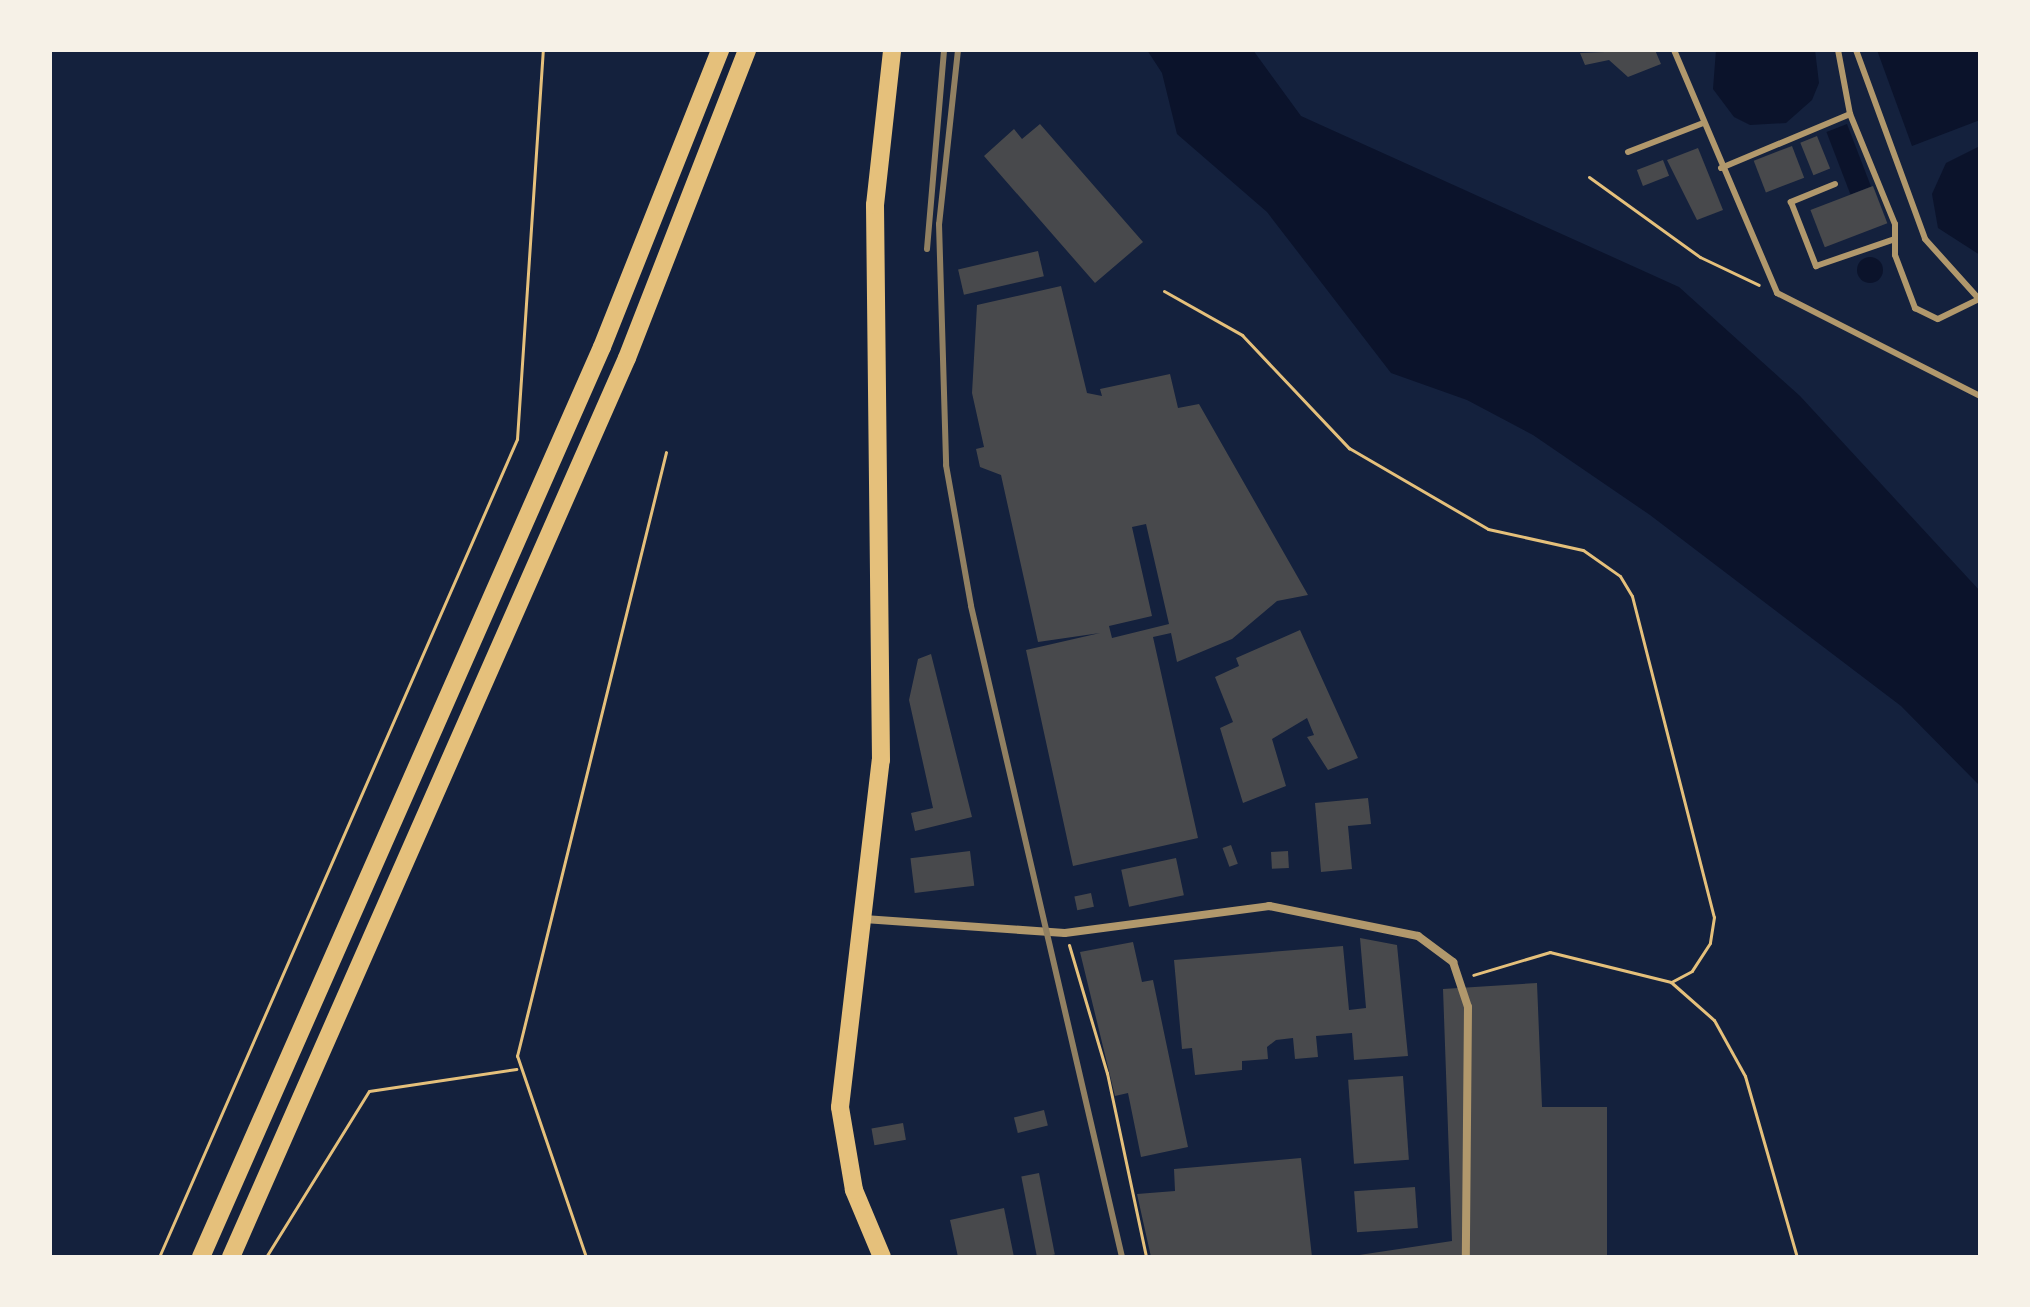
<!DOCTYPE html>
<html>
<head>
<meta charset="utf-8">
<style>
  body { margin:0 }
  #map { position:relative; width:2030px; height:1307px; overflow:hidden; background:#14213d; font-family:Quicksand,sans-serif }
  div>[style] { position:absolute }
  .water>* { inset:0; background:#0b132b; transform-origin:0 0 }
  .round { border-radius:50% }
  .building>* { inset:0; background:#48494c; transform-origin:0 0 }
  .path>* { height:3px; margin:-1.5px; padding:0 1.5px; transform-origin:1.5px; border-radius:1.5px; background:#e5c07b }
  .service>* { height:6px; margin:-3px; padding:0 3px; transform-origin:3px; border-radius:3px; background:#b1986c }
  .minor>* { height:8px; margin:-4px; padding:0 4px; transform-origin:4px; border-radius:4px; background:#b1986c }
  .primary>* { height:18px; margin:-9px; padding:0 9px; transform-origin:9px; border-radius:9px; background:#e5c07b }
  .trunk>* { height:18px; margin:-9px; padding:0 9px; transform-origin:9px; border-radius:9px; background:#e5c07b }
  .rail>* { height:6px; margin:-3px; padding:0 3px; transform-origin:3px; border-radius:3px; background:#918062 }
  span { translate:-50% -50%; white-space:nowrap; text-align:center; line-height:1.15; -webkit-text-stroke:8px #f6f1e7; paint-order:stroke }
  .frame { position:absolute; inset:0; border:52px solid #f6f1e7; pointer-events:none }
</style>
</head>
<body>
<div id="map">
  <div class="water">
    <i style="clip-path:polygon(1147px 50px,1253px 50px,1301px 116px,1679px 287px,1800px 396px,1980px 591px,1980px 786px,1901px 706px,1650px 515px,1533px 435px,1467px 400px,1391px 373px,1267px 212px,1177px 134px,1162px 73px)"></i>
    <i style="clip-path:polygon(1716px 50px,1815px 50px,1819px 83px,1812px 100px,1786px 123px,1750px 125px,1734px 117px,1713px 89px)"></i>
    <i style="clip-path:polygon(1877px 50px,1980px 50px,1980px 120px,1912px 146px)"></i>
    <i style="left:1847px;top:124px;width:67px;height:22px;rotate:69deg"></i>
    <i style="clip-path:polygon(1980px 146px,1980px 255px,1938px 228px,1932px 194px,1946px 163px)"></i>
    <i class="round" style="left:1857px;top:257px;width:26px;height:26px"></i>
  </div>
  <div class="building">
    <i style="clip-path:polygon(1655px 50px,1661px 64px,1628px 77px,1609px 60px,1585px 65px,1580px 53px)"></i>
    <i style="clip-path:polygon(1040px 124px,1143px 242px,1095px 283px,984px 156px,1014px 129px,1022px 139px)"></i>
    <i style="left:1817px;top:136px;width:35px;height:18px;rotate:68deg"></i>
    <i style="left:1792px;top:146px;width:34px;height:41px;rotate:69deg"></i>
    <i style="clip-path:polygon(1698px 148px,1723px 210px,1697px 220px,1667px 160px)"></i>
    <i style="left:1663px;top:160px;width:17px;height:28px;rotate:69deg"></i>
    <i style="left:1873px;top:186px;width:40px;height:67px;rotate:69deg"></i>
    <i style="left:1038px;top:251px;width:26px;height:82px;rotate:77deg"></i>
    <i style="clip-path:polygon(evenodd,1061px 286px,1087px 393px,1102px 396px,1100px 389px,1170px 374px,1178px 408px,1199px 404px,1308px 595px,1277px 601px,1232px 639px,1177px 662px,1171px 633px,1153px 637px,1198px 838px,1073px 866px,1026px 650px,1100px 633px,1038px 642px,1001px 475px,980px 467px,976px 449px,984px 447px,972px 393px,977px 305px,1061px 286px,1146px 524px,1169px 624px,1112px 638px,1109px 626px,1152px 616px,1132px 527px,1146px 524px)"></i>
    <i style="clip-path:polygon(1300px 630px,1358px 758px,1328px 770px,1307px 737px,1314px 735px,1307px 718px,1272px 739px,1286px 786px,1243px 803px,1220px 728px,1233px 722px,1215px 677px,1239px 666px,1236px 658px)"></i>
    <i style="clip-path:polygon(931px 654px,972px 817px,915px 831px,911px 813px,933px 808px,909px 700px,918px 659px)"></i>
    <i style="clip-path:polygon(1368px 798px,1371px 824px,1348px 826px,1352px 869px,1321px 872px,1315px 803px)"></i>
    <i style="left:1231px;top:845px;width:20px;height:9px;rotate:70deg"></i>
    <i style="left:970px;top:851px;width:35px;height:60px;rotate:83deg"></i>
    <i style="left:1288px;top:851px;width:17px;height:17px;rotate:87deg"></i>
    <i style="left:1176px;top:858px;width:38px;height:56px;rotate:78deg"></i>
    <i style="left:1091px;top:893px;width:14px;height:17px;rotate:78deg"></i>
    <i style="clip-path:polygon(1360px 938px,1397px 945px,1408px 1056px,1354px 1060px,1352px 1033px,1316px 1036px,1318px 1057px,1295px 1059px,1293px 1038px,1276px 1040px,1267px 1047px,1268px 1059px,1242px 1061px,1242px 1070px,1195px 1075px,1192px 1048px,1182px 1049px,1174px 960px,1343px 946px,1349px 1010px,1366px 1008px)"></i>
    <i style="clip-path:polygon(1133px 942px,1142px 982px,1153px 980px,1188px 1147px,1141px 1157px,1128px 1093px,1115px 1096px,1080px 952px)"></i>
    <i style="clip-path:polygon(1537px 983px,1542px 1107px,1607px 1107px,1607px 1257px,1346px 1257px,1452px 1241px,1443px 989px)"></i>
    <i style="left:1403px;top:1076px;width:84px;height:55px;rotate:86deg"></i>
    <i style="left:1044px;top:1110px;width:16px;height:31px;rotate:76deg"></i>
    <i style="left:903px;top:1123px;width:17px;height:32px;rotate:80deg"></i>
    <i style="clip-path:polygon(1301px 1158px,1312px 1257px,1151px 1257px,1137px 1194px,1175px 1191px,1174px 1169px)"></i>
    <i style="left:1039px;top:1173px;width:83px;height:18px;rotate:79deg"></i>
    <i style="left:1415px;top:1187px;width:41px;height:61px;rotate:86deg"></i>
    <i style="clip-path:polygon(1004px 1208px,1014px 1257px,958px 1257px,950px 1220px)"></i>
  </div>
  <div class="path">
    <i style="left:1589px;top:177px;width:137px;rotate:35.8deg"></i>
    <i style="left:1700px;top:257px;width:65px;rotate:25.4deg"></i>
    <i style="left:1164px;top:291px;width:90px;rotate:29.4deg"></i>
    <i style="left:1242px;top:335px;width:156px;rotate:46.6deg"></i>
    <i style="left:1349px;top:448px;width:161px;rotate:30.2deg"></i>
    <i style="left:1488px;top:529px;width:97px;rotate:12.5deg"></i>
    <i style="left:1583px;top:550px;width:45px;rotate:35.1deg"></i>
    <i style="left:1620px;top:576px;width:23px;rotate:59deg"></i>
    <i style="left:1632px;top:596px;width:331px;rotate:75.7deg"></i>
    <i style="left:1714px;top:917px;width:26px;rotate:99deg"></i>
    <i style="left:1710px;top:943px;width:33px;rotate:123deg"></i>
    <i style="left:1692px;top:971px;width:24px;rotate:152deg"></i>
    <i style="left:1671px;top:982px;width:125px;rotate:-166.1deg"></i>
    <i style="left:1550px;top:952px;width:80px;rotate:163.4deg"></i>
    <i style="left:1069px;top:945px;width:134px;rotate:73.5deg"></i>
    <i style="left:1107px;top:1073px;width:188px;rotate:78deg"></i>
    <i style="left:1672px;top:983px;width:56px;rotate:41.4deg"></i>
    <i style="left:1714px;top:1020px;width:64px;rotate:61deg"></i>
    <i style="left:1745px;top:1076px;width:188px;rotate:74deg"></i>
    <i style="left:159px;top:1257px;width:893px;rotate:-66.36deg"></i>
    <i style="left:517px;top:439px;width:390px;rotate:-86.2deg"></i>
    <i style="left:266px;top:1257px;width:195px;rotate:-58.2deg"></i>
    <i style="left:369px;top:1091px;width:149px;rotate:-8.5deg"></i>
    <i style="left:586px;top:1257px;width:213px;rotate:-108.9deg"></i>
    <i style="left:517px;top:1056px;width:622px;rotate:-76.14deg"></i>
  </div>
  <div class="service">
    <i style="left:1674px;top:50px;width:264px;rotate:67deg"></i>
    <i style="left:1777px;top:293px;width:228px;rotate:26.9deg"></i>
    <i style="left:1856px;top:50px;width:201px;rotate:69.9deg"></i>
    <i style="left:1925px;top:239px;width:82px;rotate:48deg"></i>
    <i style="left:1850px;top:114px;width:119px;rotate:67.8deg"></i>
    <i style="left:1895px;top:224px;width:31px;rotate:90deg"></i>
    <i style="left:1895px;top:255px;width:57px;rotate:69.3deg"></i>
    <i style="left:1915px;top:308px;width:25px;rotate:26deg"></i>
    <i style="left:1938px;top:319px;width:46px;rotate:-26deg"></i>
    <i style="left:1628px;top:152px;width:80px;rotate:-21.1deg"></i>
    <i style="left:1721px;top:168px;width:140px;rotate:-22.7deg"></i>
    <i style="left:1850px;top:114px;width:65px;rotate:-100.6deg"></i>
    <i style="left:1835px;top:184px;width:48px;rotate:157.8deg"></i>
    <i style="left:1791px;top:202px;width:69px;rotate:68.7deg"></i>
    <i style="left:1816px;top:266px;width:83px;rotate:-18.9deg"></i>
  </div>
  <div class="minor">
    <i style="left:864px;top:919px;width:201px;rotate:4deg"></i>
    <i style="left:1065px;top:933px;width:206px;rotate:-7.5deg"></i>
    <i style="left:1269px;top:906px;width:152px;rotate:11.4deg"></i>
    <i style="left:1418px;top:936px;width:44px;rotate:36.6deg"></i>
    <i style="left:1453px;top:962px;width:47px;rotate:71.6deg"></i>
    <i style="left:1468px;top:1007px;width:250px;rotate:90.5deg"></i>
  </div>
  <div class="primary">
    <i style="left:882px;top:1257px;width:73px;rotate:-112.7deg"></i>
    <i style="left:854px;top:1190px;width:84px;rotate:-99.6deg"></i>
    <i style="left:840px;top:1107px;width:349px;rotate:-83.3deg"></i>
    <i style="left:881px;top:760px;width:555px;rotate:-90.62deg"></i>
    <i style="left:875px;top:205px;width:156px;rotate:-83.7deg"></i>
  </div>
  <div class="trunk">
    <i style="left:201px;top:1257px;width:994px;rotate:-66.22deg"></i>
    <i style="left:602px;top:347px;width:320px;rotate:-68.3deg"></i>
    <i style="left:231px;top:1257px;width:982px;rotate:-66.23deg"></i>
    <i style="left:627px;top:358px;width:331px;rotate:-68.7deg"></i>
  </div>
  <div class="rail">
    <i style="left:958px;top:50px;width:175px;rotate:96.2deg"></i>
    <i style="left:939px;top:224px;width:241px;rotate:88.3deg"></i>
    <i style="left:946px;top:465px;width:143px;rotate:79.9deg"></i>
    <i style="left:971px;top:606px;width:668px;rotate:76.94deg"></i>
    <i style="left:927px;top:249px;width:200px;rotate:-85.1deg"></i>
  </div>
  <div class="frame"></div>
</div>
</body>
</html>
